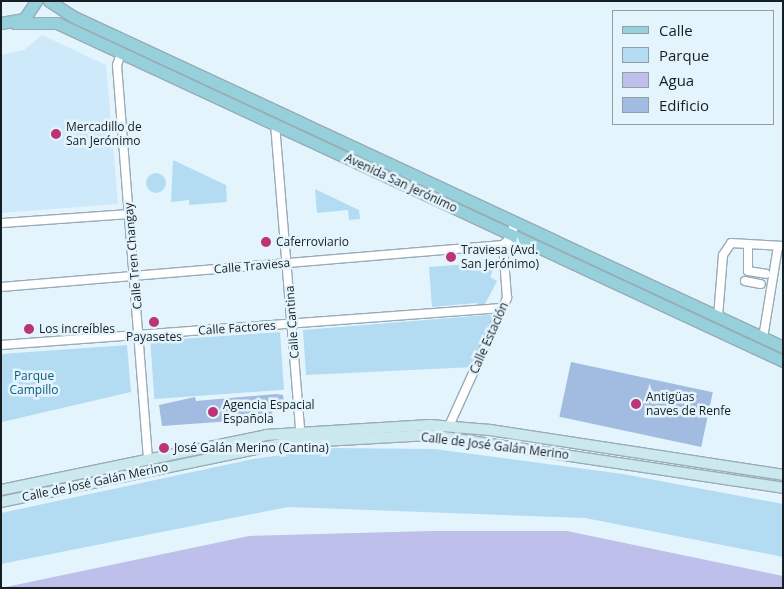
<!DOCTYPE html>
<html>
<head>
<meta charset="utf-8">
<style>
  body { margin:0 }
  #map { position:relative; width:784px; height:589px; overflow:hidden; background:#e4f4fd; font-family:"Open Sans",sans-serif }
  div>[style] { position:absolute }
  .built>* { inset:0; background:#cee9f9 }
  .green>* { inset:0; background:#b3dcf3; transform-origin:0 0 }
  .round { border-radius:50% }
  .water>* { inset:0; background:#bec0eb }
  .building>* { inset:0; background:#a2bbe0; transform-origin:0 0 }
  .roads { filter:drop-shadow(1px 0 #99abb6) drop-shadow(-1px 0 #99abb6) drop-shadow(0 1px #99abb6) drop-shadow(0 -1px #99abb6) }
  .street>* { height:8px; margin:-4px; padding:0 4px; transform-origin:4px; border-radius:4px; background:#fff }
  .secondary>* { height:10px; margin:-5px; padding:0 5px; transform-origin:5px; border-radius:5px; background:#cae8ed }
  .primary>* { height:11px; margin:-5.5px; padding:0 5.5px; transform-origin:5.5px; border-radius:5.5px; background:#96d1db }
  .dots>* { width:14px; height:14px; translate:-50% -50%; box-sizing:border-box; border:2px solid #e4f4fd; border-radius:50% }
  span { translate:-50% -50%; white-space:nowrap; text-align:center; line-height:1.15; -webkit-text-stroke:5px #e4f4fd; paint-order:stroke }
  .poi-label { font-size:12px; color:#171e22 }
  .left { translate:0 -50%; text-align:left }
  .street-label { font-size:12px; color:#171e22 }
  .park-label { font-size:12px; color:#095b7d }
  .frame { position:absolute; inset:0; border:2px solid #171e22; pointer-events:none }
  .legend { position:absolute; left:612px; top:10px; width:162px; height:115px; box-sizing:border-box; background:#e4f4fd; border:1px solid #929ea5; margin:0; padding:6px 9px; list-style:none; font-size:15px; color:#171e22 }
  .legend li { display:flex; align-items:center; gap:10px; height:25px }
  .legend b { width:25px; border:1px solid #929ea5 }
</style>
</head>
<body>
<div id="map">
  <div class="built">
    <i style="clip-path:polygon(42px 35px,106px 65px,118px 204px,1px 213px,1px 55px,24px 50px)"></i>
  </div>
  <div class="green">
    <i style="clip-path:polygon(173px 160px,226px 185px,227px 202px,189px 205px,189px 200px,171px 202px)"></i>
    <i class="round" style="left:146px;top:173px;width:20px;height:20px"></i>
    <i style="clip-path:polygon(315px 189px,359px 210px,360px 219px,349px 220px,348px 210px,317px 213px)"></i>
    <i style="clip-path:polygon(497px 262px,490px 277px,497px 281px,484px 306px,476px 303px,432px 307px,429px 267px)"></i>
    <i style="clip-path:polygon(499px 314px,474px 367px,306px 375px,303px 330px)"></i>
    <i style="left:280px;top:332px;width:58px;height:130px;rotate:86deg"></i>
    <i style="clip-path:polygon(127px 345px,131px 392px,2px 422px,1px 354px)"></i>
    <i style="clip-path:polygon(335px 448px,434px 449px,623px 474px,783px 504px,783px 557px,585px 518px,288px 507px,1px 564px,1px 513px,253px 459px)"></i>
  </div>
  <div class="water">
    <i style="clip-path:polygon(430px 531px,567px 531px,783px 576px,783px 588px,1px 588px,249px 536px)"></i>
  </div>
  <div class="building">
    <i style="left:571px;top:362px;width:145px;height:56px;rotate:12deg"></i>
    <i style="clip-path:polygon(276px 394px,283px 395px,285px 410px,272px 411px,273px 418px,162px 426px,159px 405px,195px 397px,196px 401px)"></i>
  </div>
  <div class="roads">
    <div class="street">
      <i style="left:121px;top:53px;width:13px;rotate:108deg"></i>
      <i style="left:117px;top:65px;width:395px;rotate:85.5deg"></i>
      <i style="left:275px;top:124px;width:307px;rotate:85.3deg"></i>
      <i style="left:1px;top:223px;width:128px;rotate:-4deg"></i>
      <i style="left:748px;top:245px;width:26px;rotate:90deg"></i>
      <i style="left:748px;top:271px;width:18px;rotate:9deg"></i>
      <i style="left:745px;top:281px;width:16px;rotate:11deg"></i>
      <i style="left:1px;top:287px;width:504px;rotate:-4.78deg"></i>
      <i style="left:503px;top:245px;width:30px;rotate:4deg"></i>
      <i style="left:718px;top:317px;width:62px;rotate:-85.4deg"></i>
      <i style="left:723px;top:255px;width:14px;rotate:-56deg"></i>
      <i style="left:731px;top:243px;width:52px;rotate:3.3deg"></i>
      <i style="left:763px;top:338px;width:93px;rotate:-80.7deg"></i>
      <i style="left:1px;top:345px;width:502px;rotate:-4.22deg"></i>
      <i style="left:449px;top:426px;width:141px;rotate:-65.6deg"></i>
      <i style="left:507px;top:298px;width:53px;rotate:-94.3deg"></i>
      <i style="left:503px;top:245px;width:14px;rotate:-45deg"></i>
      <i style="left:513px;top:235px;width:14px;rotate:-90deg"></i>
    </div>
    <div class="secondary">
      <i style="left:1px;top:490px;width:271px;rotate:-11.7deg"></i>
      <i style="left:266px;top:435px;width:164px;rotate:-3.5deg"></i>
      <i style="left:430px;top:425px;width:60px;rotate:4.8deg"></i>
      <i style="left:490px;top:430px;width:296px;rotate:8.7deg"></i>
      <i style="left:1px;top:502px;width:291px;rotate:-11.7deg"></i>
      <i style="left:286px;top:443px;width:144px;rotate:-3.2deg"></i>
      <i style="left:430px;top:435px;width:357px;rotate:8.5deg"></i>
    </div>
    <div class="primary">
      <i style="left:49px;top:1px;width:27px;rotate:33deg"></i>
      <i style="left:72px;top:16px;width:784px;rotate:24.96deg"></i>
      <i style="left:1px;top:23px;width:23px;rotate:-10deg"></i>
      <i style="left:24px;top:19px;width:22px;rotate:-56deg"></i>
      <i style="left:15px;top:23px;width:42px"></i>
      <i style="left:57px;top:23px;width:801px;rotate:24.97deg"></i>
    </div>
  </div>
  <div class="dots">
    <i style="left:56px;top:134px;background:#ba3476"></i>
    <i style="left:266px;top:242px;background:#ba3476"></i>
    <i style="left:451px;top:257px;background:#ba3476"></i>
    <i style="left:154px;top:322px;background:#ba3476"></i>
    <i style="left:29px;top:329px;background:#ba3476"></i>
    <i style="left:636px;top:404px;background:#ba3476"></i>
    <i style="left:213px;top:412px;background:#ba3476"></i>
    <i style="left:164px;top:448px;background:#ba3476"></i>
  </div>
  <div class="poi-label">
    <span class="left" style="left:66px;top:134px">Mercadillo de<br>San Jerónimo</span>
    <span class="left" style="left:276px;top:242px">Caferroviario</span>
    <span class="left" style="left:461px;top:257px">Traviesa (Avd.<br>San Jerónimo)</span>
    <span class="left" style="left:39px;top:329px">Los increíbles</span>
    <span style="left:154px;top:337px">Payasetes</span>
    <span class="left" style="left:646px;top:404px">Antigüas<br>naves de Renfe</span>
    <span class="left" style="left:223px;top:412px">Agencia Espacial<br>Española</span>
    <span class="left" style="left:174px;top:448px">José Galán Merino (Cantina)</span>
  </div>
  <div class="street-label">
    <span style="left:401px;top:183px;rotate:25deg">Avenida San Jerónimo</span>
    <span style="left:133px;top:256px;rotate:-95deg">Calle Tren Changay</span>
    <span style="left:252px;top:266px;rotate:-5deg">Calle Traviesa</span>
    <span style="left:292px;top:322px;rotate:-94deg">Calle Cantina</span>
    <span style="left:237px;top:328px;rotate:-4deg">Calle Factores</span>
    <span style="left:489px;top:338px;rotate:-66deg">Calle Estación</span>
    <span style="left:495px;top:446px;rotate:7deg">Calle de José Galán Merino</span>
    <span style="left:95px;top:482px;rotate:-12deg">Calle de José Galán Merino</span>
  </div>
  <div class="park-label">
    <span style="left:34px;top:383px">Parque<br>Campillo</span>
  </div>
  <div class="frame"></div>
  <ul class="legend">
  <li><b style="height:6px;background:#96d1db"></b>Calle</li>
  <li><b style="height:14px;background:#b3dcf3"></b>Parque</li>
  <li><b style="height:14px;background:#bec0eb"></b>Agua</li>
  <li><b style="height:14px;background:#a2bbe0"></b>Edificio</li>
  </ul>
</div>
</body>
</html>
